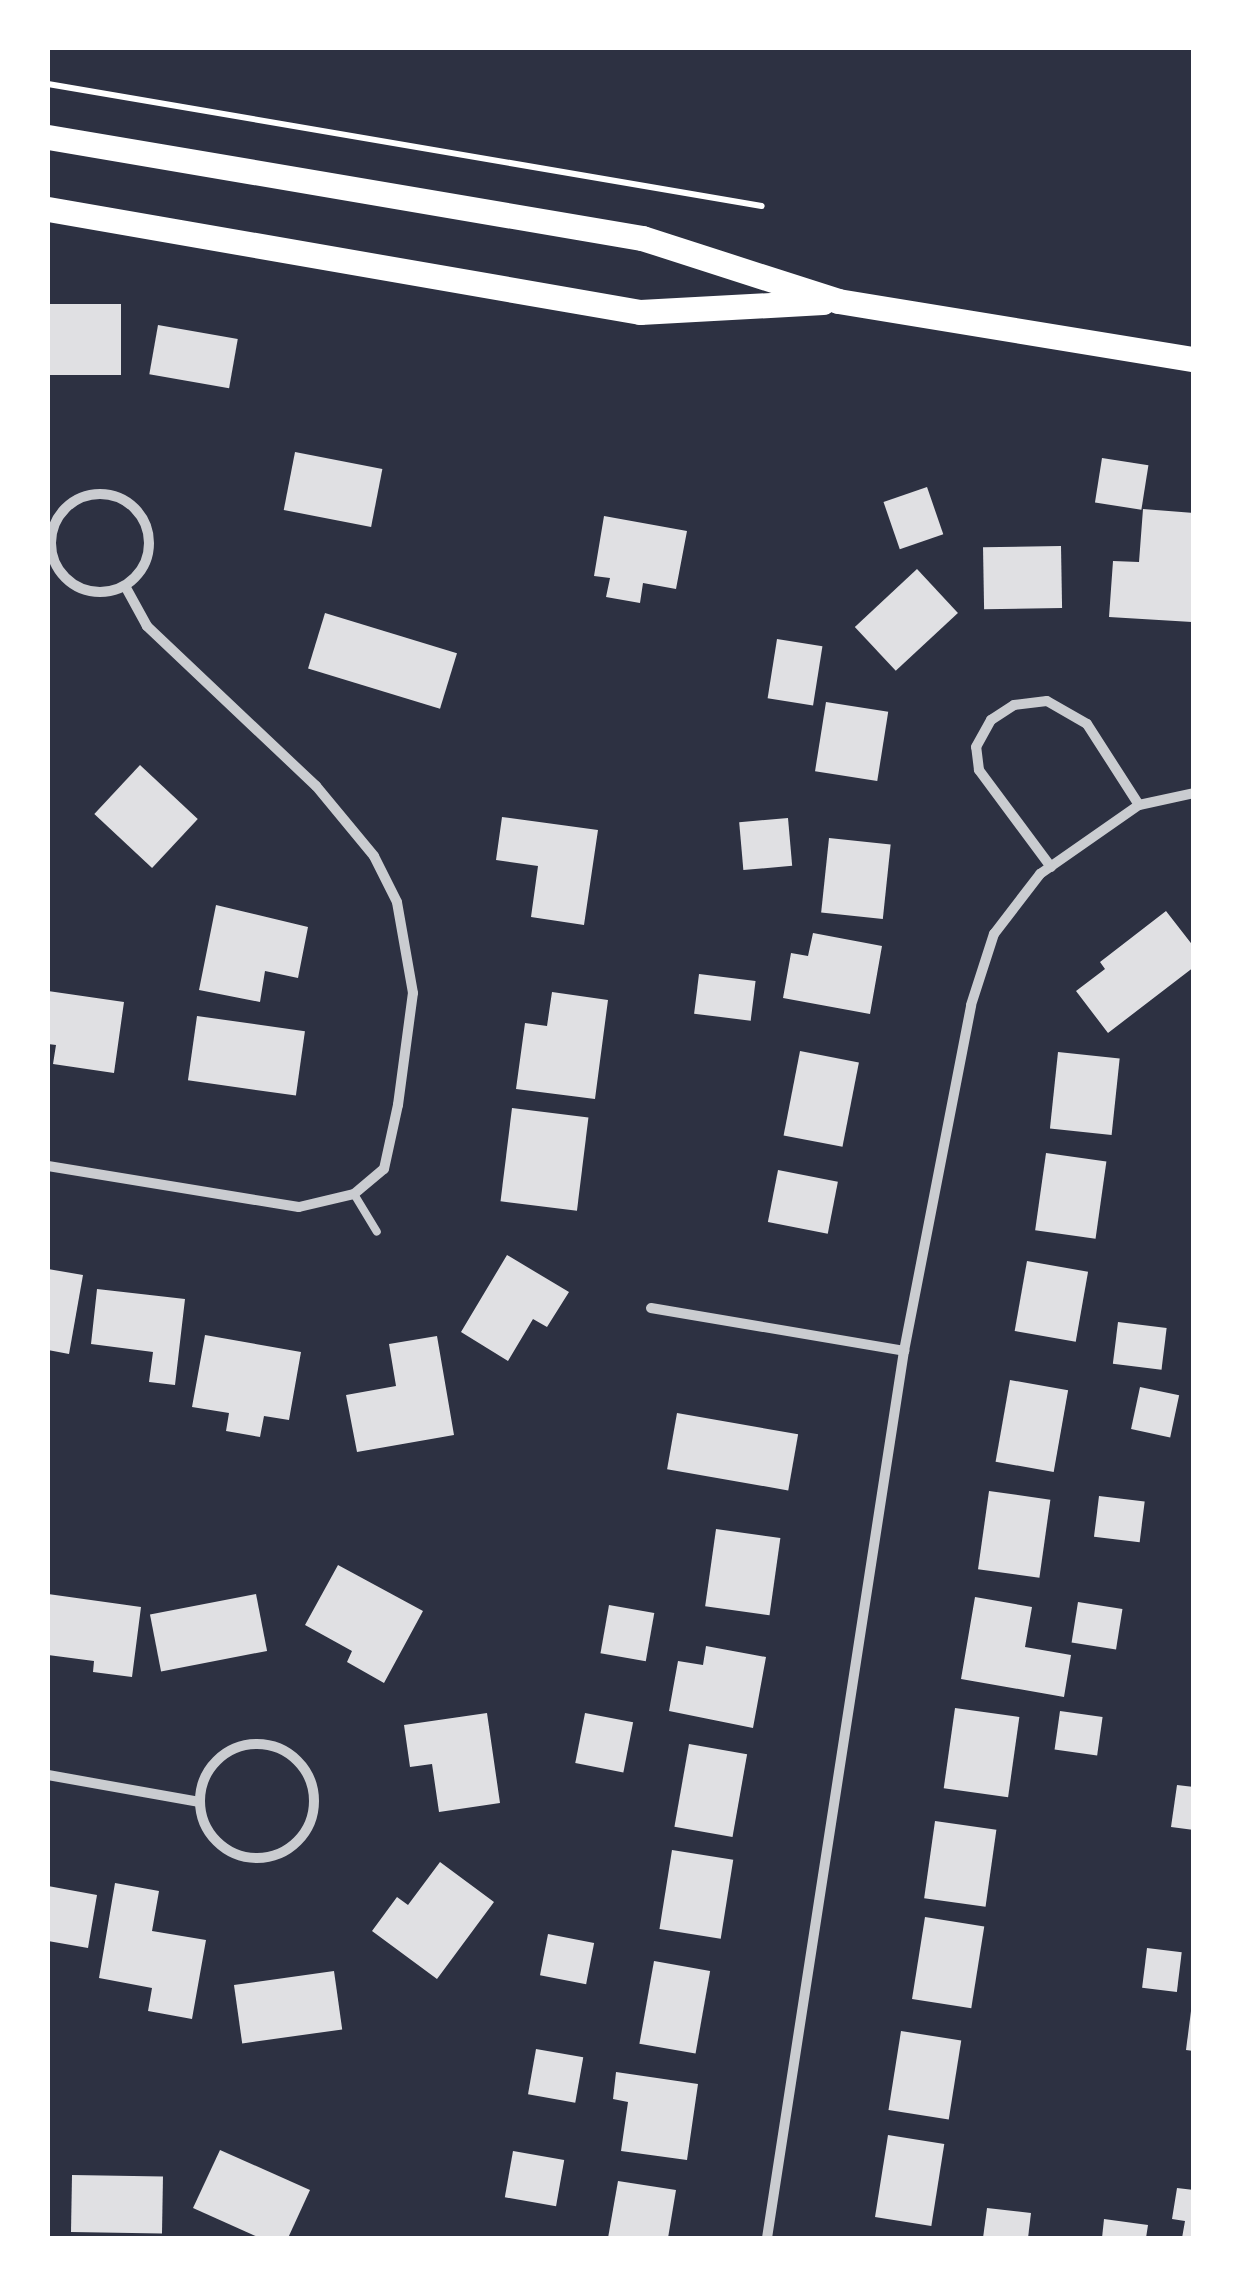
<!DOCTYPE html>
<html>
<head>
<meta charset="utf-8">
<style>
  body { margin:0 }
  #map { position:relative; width:1241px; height:2286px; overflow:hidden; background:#2d3142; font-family:Jost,sans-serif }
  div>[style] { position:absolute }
  .building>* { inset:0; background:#e0e0e3; transform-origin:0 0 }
  .path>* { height:6px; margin:-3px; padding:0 3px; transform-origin:3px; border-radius:3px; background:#fff }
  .service>* { height:8px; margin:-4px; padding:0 4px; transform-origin:4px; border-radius:4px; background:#caccd0 }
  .minor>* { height:10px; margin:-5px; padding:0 5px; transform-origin:5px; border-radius:5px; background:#caccd0 }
  .minor>.ring { margin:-5px; padding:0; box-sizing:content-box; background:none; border:10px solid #caccd0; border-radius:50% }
  .primary>* { height:25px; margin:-12.5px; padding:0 12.5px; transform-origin:12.5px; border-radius:12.5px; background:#fff }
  span { translate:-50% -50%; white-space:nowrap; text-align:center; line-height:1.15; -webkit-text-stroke:8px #fff; paint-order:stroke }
  .frame { position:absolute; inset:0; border:50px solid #fff; pointer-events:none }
</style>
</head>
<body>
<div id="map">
  <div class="building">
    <i style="left:48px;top:304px;width:73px;height:71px"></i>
    <i style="left:158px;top:325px;width:81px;height:50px;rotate:10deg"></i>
    <i style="left:295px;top:452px;width:89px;height:59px;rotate:11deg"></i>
    <i style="left:1102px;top:458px;width:47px;height:45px;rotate:9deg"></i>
    <i style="left:927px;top:487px;width:50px;height:46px;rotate:71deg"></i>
    <i style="clip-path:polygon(1143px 509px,1194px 513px,1192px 622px,1109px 617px,1113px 561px,1139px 562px)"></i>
    <i style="clip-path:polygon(604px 516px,687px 531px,676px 589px,643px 583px,640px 603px,606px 597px,610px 578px,594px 576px)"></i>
    <i style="left:1061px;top:546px;width:62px;height:78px;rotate:89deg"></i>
    <i style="left:917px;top:569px;width:60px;height:85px;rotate:47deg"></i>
    <i style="left:325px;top:613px;width:138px;height:58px;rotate:17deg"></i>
    <i style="left:777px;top:639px;width:46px;height:60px;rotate:9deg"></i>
    <i style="left:826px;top:702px;width:63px;height:70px;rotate:9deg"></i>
    <i style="left:140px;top:765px;width:79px;height:67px;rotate:43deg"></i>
    <i style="clip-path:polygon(502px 817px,598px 830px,584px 925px,531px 917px,538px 866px,496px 860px)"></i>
    <i style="left:788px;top:818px;width:48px;height:49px;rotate:85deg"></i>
    <i style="left:829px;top:838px;width:62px;height:75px;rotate:6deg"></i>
    <i style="clip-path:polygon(216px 905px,308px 927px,298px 978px,265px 971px,260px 1002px,199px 990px)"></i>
    <i style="clip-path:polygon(1166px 911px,1194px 947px,1194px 967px,1108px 1033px,1076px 991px,1105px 969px,1100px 962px)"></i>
    <i style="clip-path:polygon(813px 933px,882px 946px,870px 1014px,783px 998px,791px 953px,808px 956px)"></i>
    <i style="left:699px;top:974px;width:57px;height:40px;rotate:7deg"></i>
    <i style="clip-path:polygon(48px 991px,124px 1002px,114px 1073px,53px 1064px,56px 1045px,48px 1044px)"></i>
    <i style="clip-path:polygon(552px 992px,608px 1000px,595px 1099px,516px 1089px,525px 1023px,547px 1026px)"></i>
    <i style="left:197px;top:1016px;width:109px;height:65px;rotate:8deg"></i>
    <i style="left:800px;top:1051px;width:60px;height:86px;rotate:11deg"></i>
    <i style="left:1058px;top:1052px;width:62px;height:77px;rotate:6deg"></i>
    <i style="left:512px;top:1108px;width:77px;height:94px;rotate:7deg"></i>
    <i style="left:1046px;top:1153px;width:61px;height:78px;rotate:8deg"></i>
    <i style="left:778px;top:1170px;width:61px;height:53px;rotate:11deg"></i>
    <i style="clip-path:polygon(507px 1255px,569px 1292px,547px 1327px,533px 1319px,508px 1361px,461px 1332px)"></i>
    <i style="left:1027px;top:1261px;width:62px;height:71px;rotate:10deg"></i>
    <i style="clip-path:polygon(48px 1269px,83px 1275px,69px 1354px,48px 1350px)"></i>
    <i style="clip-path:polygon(97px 1289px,185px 1299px,175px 1385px,149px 1382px,153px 1352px,91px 1344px)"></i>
    <i style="left:1118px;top:1322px;width:49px;height:42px;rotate:7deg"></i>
    <i style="clip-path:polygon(205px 1335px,301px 1352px,289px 1420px,264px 1416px,260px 1437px,226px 1431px,229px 1413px,192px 1407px)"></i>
    <i style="clip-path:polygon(437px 1336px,454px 1435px,357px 1452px,346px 1395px,396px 1386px,389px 1344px)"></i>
    <i style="left:1010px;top:1380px;width:59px;height:83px;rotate:10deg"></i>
    <i style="left:1140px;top:1387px;width:40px;height:43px;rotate:12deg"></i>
    <i style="left:677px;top:1413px;width:123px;height:57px;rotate:10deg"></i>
    <i style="left:989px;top:1491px;width:62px;height:79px;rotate:8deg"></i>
    <i style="left:1099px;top:1496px;width:46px;height:41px;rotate:7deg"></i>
    <i style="left:716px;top:1529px;width:65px;height:78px;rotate:8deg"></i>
    <i style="clip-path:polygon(338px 1565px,423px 1611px,384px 1683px,347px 1662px,352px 1651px,305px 1625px)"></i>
    <i style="clip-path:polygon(48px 1594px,141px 1607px,132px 1677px,93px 1672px,94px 1661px,48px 1655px)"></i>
    <i style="left:256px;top:1594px;width:58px;height:108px;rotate:79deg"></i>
    <i style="clip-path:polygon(975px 1597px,1032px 1607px,1025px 1647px,1071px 1655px,1064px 1697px,961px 1679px)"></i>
    <i style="left:1078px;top:1602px;width:45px;height:41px;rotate:9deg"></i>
    <i style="left:609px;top:1605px;width:46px;height:49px;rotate:10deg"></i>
    <i style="clip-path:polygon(706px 1646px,766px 1657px,753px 1728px,669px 1711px,678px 1661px,703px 1665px)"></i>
    <i style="left:955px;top:1708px;width:65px;height:81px;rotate:8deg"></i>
    <i style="left:1060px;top:1711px;width:43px;height:39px;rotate:8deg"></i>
    <i style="clip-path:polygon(487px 1713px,500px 1803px,439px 1812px,432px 1764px,410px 1767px,404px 1725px)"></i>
    <i style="left:585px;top:1713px;width:49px;height:51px;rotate:11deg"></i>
    <i style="left:689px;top:1744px;width:59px;height:84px;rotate:10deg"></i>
    <i style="clip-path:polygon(1177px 1785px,1194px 1787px,1194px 1830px,1171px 1827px)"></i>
    <i style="left:935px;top:1821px;width:62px;height:78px;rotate:8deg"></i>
    <i style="left:672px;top:1850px;width:62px;height:80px;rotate:9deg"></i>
    <i style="clip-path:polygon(440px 1862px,494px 1902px,437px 1979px,372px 1931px,397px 1897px,408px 1905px)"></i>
    <i style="clip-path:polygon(115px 1883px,159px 1891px,152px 1931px,206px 1940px,192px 2019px,148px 2011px,152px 1988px,99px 1978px)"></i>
    <i style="clip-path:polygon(48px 1886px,97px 1895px,88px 1948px,48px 1941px)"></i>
    <i style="left:925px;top:1917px;width:60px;height:83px;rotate:9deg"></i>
    <i style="left:548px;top:1934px;width:47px;height:42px;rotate:11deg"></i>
    <i style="left:1147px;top:1948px;width:35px;height:40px;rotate:7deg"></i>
    <i style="left:654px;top:1961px;width:57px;height:84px;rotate:10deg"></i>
    <i style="left:334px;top:1971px;width:59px;height:101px;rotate:82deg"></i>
    <i style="clip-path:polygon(1191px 2011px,1194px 2011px,1194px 2051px,1186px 2050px)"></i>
    <i style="left:901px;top:2031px;width:61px;height:80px;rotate:9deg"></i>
    <i style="left:536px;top:2049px;width:48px;height:46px;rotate:10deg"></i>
    <i style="clip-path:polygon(616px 2072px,698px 2084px,687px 2160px,621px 2151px,628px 2102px,613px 2099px)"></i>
    <i style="left:888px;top:2135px;width:57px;height:83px;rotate:9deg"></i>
    <i style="clip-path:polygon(220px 2150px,310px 2190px,288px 2238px,260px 2238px,193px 2208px)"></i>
    <i style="left:513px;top:2151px;width:52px;height:47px;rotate:10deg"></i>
    <i style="left:72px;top:2175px;width:91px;height:57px;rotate:1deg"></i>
    <i style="clip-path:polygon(618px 2181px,676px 2190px,668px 2238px,608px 2238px)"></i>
    <i style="clip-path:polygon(1177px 2188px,1194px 2190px,1194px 2238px,1182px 2238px,1185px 2221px,1172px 2219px)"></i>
    <i style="clip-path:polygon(987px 2208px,1031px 2213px,1028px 2238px,983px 2238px)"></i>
    <i style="clip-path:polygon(1104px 2219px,1148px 2225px,1146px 2238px,1102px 2238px)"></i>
  </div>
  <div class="path">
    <i style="left:48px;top:84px;width:724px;rotate:9.7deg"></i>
  </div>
  <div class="service">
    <i style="left:354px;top:1194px;width:44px;rotate:58.8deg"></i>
  </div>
  <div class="minor">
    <i class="ring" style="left:51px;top:494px;width:88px;height:88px"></i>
    <i style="left:1051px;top:867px;width:121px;rotate:-126.6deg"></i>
    <i style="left:979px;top:770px;width:23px;rotate:-97deg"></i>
    <i style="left:976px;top:747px;width:31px;rotate:-61deg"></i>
    <i style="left:991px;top:720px;width:27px;rotate:-33deg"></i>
    <i style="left:1014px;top:705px;width:33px;rotate:-7deg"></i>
    <i style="left:1047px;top:701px;width:46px;rotate:29.9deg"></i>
    <i style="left:1087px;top:724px;width:96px;rotate:57.3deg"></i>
    <i style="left:48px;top:1166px;width:254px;rotate:9.3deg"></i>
    <i style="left:299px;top:1207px;width:57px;rotate:-13.3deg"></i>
    <i style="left:354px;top:1194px;width:39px;rotate:-40deg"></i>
    <i style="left:384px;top:1169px;width:66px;rotate:-77.7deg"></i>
    <i style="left:398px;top:1105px;width:113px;rotate:-82.4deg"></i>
    <i style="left:413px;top:993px;width:92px;rotate:-100deg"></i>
    <i style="left:397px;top:902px;width:51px;rotate:-116.6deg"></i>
    <i style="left:374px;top:856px;width:91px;rotate:-129.6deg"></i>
    <i style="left:316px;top:786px;width:233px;rotate:-136.6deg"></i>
    <i style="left:147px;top:626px;width:46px;rotate:-118.8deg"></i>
    <i style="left:651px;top:1308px;width:257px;rotate:9.6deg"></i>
    <i class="ring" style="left:200px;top:1744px;width:104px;height:104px"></i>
    <i style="left:48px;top:1775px;width:154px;rotate:10.1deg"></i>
    <i style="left:767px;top:2238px;width:898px;rotate:-81.22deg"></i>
    <i style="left:904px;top:1351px;width:352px;rotate:-79deg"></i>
    <i style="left:971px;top:1005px;width:75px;rotate:-72.1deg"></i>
    <i style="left:994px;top:934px;width:76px;rotate:-52.5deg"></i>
    <i style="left:1040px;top:874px;width:121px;rotate:-34.9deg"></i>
    <i style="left:1139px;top:805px;width:56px;rotate:-12.3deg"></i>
  </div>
  <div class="primary">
    <i style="left:48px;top:137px;width:603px;rotate:9.65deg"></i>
    <i style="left:642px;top:238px;width:206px;rotate:17.8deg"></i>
    <i style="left:838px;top:301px;width:361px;rotate:9.3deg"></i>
    <i style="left:48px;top:209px;width:601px;rotate:9.87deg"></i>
    <i style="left:640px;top:312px;width:183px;rotate:-3.1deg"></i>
  </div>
  <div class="frame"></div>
</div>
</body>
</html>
